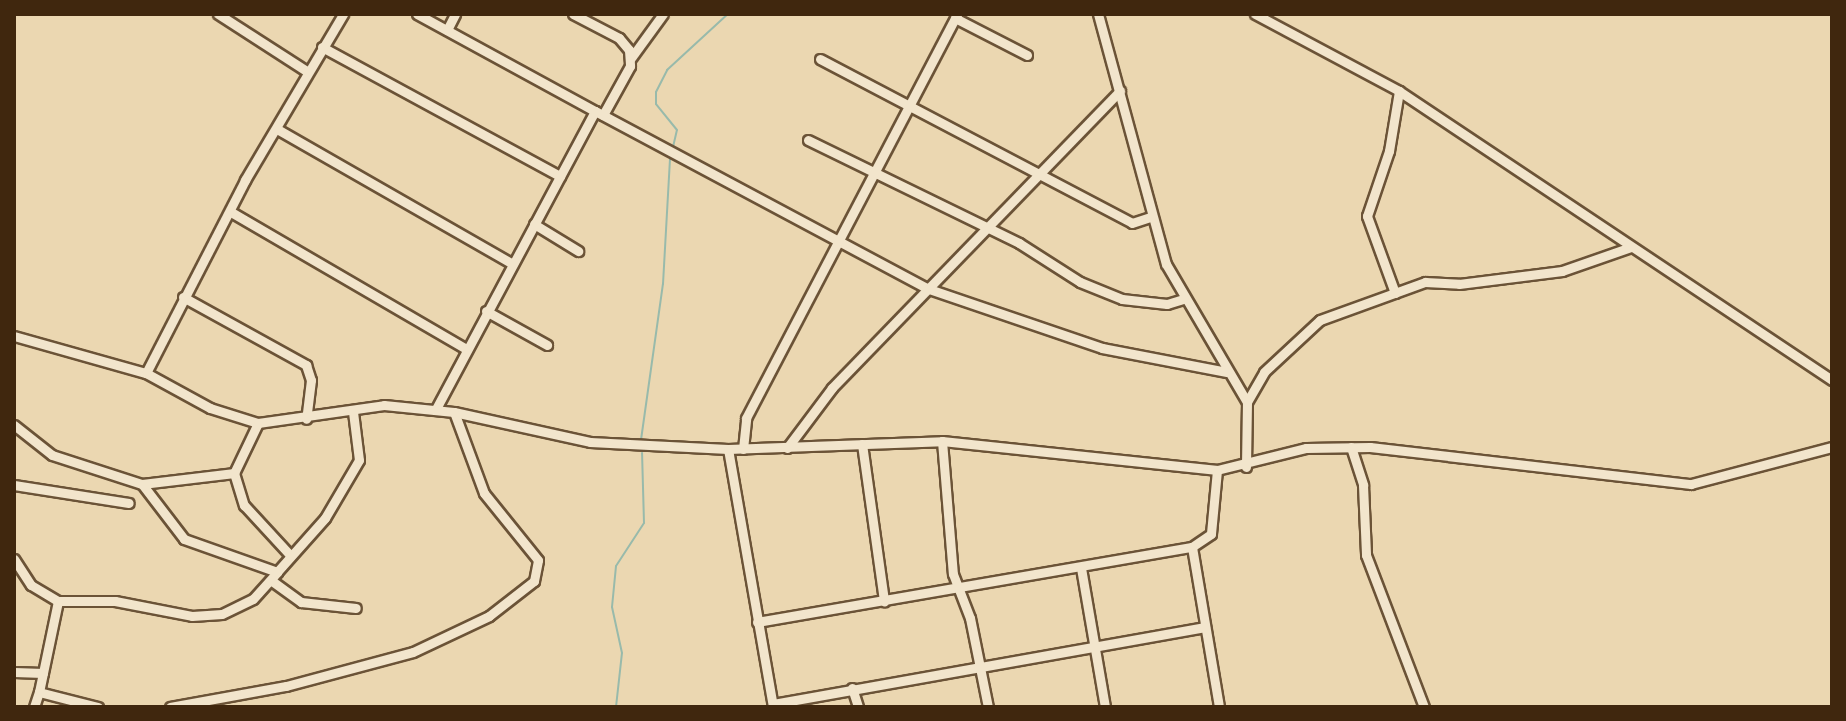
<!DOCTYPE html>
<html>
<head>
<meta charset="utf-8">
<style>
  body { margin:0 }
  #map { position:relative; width:1846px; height:721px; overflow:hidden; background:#ebd7b1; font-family:"IM FELL Great Primer",serif }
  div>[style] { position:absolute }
  .stream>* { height:2px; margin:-1px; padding:0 1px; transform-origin:1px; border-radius:1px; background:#98baab }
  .roads { filter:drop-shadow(2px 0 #6b5337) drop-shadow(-2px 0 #6b5337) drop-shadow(0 2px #6b5337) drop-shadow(0 -2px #6b5337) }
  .minor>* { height:9px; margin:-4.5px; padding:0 4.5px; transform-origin:4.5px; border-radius:4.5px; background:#f2e5cc }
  span { translate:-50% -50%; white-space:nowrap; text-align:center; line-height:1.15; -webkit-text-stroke:6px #f2e5cc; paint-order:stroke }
  .frame { position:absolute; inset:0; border:16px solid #40270e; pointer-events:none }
</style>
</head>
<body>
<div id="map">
  <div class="stream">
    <i style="left:673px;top:147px;width:17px;rotate:-77deg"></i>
    <i style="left:677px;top:130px;width:33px;rotate:-129deg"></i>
    <i style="left:656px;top:104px;width:12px;rotate:-90deg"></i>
    <i style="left:656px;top:92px;width:25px;rotate:-63deg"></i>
    <i style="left:667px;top:70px;width:83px;rotate:-42.6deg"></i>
    <i style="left:641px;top:440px;width:158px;rotate:-82deg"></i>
    <i style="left:663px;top:284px;width:127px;rotate:-86.8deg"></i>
    <i style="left:616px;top:707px;width:54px;rotate:-83.7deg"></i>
    <i style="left:622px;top:653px;width:47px;rotate:-102.3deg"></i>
    <i style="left:612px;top:607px;width:41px;rotate:-84.4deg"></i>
    <i style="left:616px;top:566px;width:51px;rotate:-56.9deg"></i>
    <i style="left:644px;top:523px;width:70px;rotate:-91.6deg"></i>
  </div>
  <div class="roads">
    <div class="minor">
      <i style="left:218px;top:14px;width:107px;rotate:32.8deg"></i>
      <i style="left:417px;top:14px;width:203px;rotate:28.6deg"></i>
      <i style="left:595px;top:111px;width:338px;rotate:118.1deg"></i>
      <i style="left:573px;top:14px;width:52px;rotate:27.6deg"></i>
      <i style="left:619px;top:38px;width:16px;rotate:50deg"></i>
      <i style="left:629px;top:50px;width:16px;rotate:86deg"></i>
      <i style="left:630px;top:66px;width:56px;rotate:118.9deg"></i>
      <i style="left:1098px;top:14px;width:259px;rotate:74.8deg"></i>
      <i style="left:1166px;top:264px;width:160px;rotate:59.6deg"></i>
      <i style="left:1247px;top:402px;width:65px;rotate:90.9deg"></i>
      <i style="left:1255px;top:14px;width:163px;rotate:28.1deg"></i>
      <i style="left:1399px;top:91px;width:521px;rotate:33.72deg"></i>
      <i style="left:955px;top:18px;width:81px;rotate:27.2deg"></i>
      <i style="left:447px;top:30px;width:18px;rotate:-63deg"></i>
      <i style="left:322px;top:47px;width:271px;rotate:28.5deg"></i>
      <i style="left:631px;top:58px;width:54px;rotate:-54deg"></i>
      <i style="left:820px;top:59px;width:352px;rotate:27.7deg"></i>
      <i style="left:1132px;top:223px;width:20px;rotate:-18deg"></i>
      <i style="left:595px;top:111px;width:378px;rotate:28.1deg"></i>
      <i style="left:929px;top:289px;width:183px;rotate:18.8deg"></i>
      <i style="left:1102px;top:348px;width:127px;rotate:10.9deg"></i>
      <i style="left:277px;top:129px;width:270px;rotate:29.8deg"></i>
      <i style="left:808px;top:140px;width:235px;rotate:26deg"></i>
      <i style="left:1019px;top:243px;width:72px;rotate:32.6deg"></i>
      <i style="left:1080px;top:282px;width:45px;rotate:22deg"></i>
      <i style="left:1122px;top:299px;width:45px;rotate:6.3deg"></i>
      <i style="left:1167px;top:304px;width:17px;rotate:-17deg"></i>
      <i style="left:231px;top:212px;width:272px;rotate:30.2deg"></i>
      <i style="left:534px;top:224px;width:52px;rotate:31.5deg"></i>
      <i style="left:1395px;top:293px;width:82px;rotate:-110deg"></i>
      <i style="left:1367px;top:216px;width:69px;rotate:-71.3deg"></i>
      <i style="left:1389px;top:151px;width:61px;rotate:-80.5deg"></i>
      <i style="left:183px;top:297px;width:141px;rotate:28.9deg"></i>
      <i style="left:306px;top:365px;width:16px;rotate:72deg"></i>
      <i style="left:311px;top:380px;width:39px;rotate:97deg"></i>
      <i style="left:486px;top:311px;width:70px;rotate:29.1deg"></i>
      <i style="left:14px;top:336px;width:137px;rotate:15.7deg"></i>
      <i style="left:146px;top:373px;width:73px;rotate:28.7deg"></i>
      <i style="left:210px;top:408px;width:50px;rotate:17.4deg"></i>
      <i style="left:258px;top:423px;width:127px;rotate:-8.1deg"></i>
      <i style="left:384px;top:405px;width:70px;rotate:5.7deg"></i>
      <i style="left:454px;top:412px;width:139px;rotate:12.4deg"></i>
      <i style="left:590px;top:442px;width:138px;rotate:2.9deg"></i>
      <i style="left:728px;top:449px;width:214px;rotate:-2.1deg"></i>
      <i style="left:942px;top:441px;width:277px;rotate:6deg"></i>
      <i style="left:1217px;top:470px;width:92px;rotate:-13.9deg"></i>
      <i style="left:1306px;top:448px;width:64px;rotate:-0.9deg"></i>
      <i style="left:1370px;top:447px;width:323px;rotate:6.6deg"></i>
      <i style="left:1691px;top:484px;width:146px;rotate:-14.7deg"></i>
      <i style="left:146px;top:373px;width:217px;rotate:-62.8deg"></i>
      <i style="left:245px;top:180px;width:193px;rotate:-59.4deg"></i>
      <i style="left:1247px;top:402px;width:34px;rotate:-60deg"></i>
      <i style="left:1264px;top:372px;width:76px;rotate:-42.9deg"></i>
      <i style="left:1320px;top:320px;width:112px;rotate:-19.9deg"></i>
      <i style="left:1425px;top:282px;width:34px;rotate:3deg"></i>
      <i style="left:1459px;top:284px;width:104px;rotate:-7.2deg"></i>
      <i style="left:1562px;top:271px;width:73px;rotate:-19.2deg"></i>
      <i style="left:258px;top:423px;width:55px;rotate:115.6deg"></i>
      <i style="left:234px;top:473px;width:34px;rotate:73deg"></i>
      <i style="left:244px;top:505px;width:67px;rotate:47.4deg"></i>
      <i style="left:14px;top:425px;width:48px;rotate:38.3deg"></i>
      <i style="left:52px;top:455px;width:95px;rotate:17.9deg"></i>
      <i style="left:142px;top:484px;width:69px;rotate:52.6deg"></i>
      <i style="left:184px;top:539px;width:99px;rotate:19.5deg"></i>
      <i style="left:277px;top:572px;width:72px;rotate:-48.4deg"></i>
      <i style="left:325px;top:518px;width:67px;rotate:-59.6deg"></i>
      <i style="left:359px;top:460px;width:48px;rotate:-97.1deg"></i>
      <i style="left:942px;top:441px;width:133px;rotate:85.3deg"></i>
      <i style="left:953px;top:574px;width:47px;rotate:68.9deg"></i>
      <i style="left:970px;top:618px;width:91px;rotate:78.6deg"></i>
      <i style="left:862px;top:444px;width:159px;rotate:82deg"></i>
      <i style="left:1351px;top:447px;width:40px;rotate:72deg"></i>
      <i style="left:1363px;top:485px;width:70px;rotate:87.5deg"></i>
      <i style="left:1366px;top:555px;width:163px;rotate:69.1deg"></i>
      <i style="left:787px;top:448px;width:75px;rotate:-53.1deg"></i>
      <i style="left:832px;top:388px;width:414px;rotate:-45.9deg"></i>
      <i style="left:728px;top:449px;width:262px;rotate:80.1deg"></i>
      <i style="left:743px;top:449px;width:31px;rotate:-84deg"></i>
      <i style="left:746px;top:418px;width:456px;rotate:-62.4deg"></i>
      <i style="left:1217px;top:470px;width:64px;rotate:95.4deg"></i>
      <i style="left:1211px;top:534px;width:23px;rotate:146deg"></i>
      <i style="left:1192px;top:547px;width:162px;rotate:80.4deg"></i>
      <i style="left:142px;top:484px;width:93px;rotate:-6.8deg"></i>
      <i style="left:14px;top:485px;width:116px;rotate:8.9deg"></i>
      <i style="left:14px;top:559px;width:31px;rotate:57deg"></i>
      <i style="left:31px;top:585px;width:31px;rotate:31deg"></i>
      <i style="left:58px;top:601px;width:57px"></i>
      <i style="left:115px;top:601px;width:78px;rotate:11deg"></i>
      <i style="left:192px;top:616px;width:30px;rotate:-4deg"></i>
      <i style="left:222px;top:614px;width:34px;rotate:-26deg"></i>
      <i style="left:253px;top:599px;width:36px;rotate:-48deg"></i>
      <i style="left:1081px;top:568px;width:141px;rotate:80.2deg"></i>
      <i style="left:272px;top:581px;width:36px;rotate:36deg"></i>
      <i style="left:301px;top:602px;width:55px;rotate:6.2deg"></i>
      <i style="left:757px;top:622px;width:441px;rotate:-9.8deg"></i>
      <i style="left:14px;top:672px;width:29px;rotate:2deg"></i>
      <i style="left:852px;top:688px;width:20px;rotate:72deg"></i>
      <i style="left:39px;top:692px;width:93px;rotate:-78.2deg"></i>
      <i style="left:773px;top:704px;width:439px;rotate:-10.1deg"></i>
      <i style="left:34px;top:707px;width:16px;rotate:-72deg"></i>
      <i style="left:39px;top:692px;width:61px;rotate:14.3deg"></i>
      <i style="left:170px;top:707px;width:118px;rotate:-10.3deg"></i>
      <i style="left:286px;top:686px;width:131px;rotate:-15deg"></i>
      <i style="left:413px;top:652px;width:84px;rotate:-25.3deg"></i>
      <i style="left:489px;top:616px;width:57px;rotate:-37.9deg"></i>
      <i style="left:534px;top:581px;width:21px;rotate:-79deg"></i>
      <i style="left:538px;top:560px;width:86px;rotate:-128.9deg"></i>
      <i style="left:484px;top:493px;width:86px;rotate:-110.3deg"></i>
    </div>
  </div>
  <div class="frame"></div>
</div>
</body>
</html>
